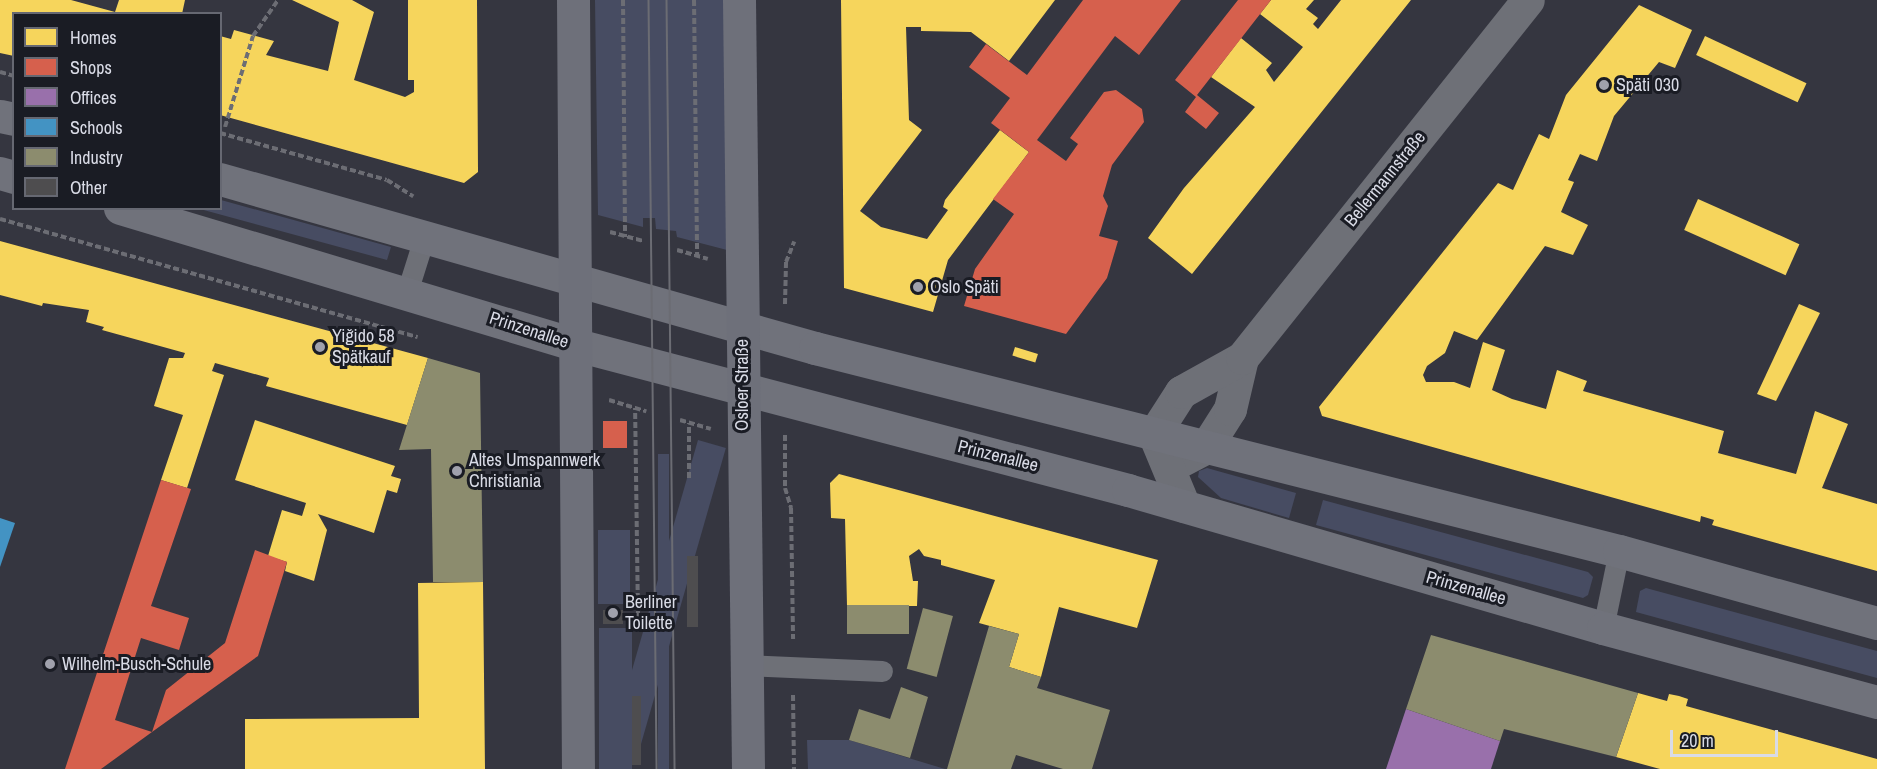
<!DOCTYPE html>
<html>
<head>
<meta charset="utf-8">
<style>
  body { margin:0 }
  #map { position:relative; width:1877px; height:769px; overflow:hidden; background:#353640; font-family:"Archivo Narrow",sans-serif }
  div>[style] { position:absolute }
  .green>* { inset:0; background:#474c62; transform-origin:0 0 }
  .homes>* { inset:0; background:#f6d55c; transform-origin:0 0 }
  .shops>* { inset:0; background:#d6604d; transform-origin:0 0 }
  .offices>* { inset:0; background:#9970ab }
  .schools>* { inset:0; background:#4393c3 }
  .industry>* { inset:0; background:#8c8c6e; transform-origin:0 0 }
  .building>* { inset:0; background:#4e4d4f; transform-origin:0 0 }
  .path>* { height:4px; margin-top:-2px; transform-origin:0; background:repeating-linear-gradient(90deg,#6c6d74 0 6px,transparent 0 9px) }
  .lane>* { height:21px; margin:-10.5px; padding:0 10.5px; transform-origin:10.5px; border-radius:10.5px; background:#6e7077 }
  .street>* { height:33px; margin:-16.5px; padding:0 16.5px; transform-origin:16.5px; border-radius:16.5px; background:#6e7077 }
  .secondary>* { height:33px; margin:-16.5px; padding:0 16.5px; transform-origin:16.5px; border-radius:16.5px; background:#70727b }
  .primary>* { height:33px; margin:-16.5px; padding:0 16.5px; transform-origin:16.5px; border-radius:16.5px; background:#6e707a }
  .tram>* { height:1.5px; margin:-0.75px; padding:0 0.75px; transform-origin:0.75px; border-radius:0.75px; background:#6b6c73 }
  .dots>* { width:16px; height:16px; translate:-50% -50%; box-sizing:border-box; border:3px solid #1a1c24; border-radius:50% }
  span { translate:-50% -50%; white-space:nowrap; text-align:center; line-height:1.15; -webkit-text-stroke:6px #1a1c24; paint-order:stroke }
  .poi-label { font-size:18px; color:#d9dbe6 }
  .left { translate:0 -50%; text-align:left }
  .street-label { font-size:18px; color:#d9dbe6 }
  .legend { position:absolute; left:12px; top:12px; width:210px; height:198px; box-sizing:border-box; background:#1a1c24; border:2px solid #666872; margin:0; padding:8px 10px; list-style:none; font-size:18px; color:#d9dbe6 }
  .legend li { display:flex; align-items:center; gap:12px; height:30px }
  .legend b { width:30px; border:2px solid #666872 }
  .scale { position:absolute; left:1670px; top:730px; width:108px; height:27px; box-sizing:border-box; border:3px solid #d9dbe6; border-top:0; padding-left:8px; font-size:18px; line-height:21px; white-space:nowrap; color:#d9dbe6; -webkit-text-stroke:4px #1a1c24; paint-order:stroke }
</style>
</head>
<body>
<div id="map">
  <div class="green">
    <i style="clip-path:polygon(595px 0,724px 0,727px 250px,677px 237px,676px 231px,656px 229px,655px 218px,643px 218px,643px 227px,598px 215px)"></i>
    <i style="clip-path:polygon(221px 200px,391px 247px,387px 260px,200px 209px,220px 208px)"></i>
    <i style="left:698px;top:440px;width:29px;height:329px;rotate:16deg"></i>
    <i style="left:658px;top:454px;width:11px;height:315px"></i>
    <i style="clip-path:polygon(1207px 468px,1296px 493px,1289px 518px,1221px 498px,1198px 477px,1199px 471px)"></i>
    <i style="clip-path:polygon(1323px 500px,1588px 572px,1593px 577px,1588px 595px,1583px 598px,1316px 525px)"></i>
    <i style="left:598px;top:530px;width:32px;height:74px"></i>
    <i style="clip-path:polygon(1646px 588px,1877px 651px,1877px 678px,1636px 612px,1640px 591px)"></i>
    <i style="left:599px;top:628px;width:33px;height:141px"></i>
    <i style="clip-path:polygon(807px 740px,849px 740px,945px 769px,808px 769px)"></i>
  </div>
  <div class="homes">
    <i style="clip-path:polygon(0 0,71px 0,115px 12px,119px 0,185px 0,182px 14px,14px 14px,14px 56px,0 53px)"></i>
    <i style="clip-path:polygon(292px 0,352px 0,374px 12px,354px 80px,405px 97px,414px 92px,414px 80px,408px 80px,408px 0,477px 0,478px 172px,464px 183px,220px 115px,220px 36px,231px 39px,234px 30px,274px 41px,266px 55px,328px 71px,339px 22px)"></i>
    <i style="clip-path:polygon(841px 0,1055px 0,1009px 61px,971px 32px,921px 31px,921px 27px,906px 27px,909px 120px,922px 130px,860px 211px,881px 227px,927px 239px,948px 210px,943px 207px,945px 200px,1000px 130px,1029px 152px,948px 260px,933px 312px,844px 288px)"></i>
    <i style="clip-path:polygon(1271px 0,1314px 0,1306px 9px,1318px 18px,1313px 24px,1318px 29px,1341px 0,1411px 0,1192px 274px,1148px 238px,1184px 188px,1255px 107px,1211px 77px,1241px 38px,1272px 63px,1266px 70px,1274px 82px,1303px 47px,1260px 14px)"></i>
    <i style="clip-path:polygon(1639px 5px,1692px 30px,1675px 68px,1659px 62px,1614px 116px,1597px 161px,1580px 154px,1568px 180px,1574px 182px,1561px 212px,1588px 225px,1573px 255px,1545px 246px,1477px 340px,1454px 331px,1445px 353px,1427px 366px,1423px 375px,1426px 382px,1454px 382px,1470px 388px,1483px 342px,1505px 350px,1492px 390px,1512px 399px,1546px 409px,1557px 370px,1587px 381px,1583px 391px,1724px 431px,1718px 453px,1796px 474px,1815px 411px,1848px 424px,1822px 488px,1877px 504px,1877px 571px,1712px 525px,1714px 520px,1701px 516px,1700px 522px,1322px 416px,1319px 407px,1498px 183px,1513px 190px,1539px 134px,1549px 139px,1566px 95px)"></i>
    <i style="left:1705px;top:36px;width:112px;height:21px;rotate:25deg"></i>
    <i style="left:1698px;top:199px;width:111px;height:34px;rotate:24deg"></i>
    <i style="clip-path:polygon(0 241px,428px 358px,407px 425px,266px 386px,269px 378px,215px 363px,212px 371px,224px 375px,187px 488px,161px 480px,183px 415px,154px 406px,169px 358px,183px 358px,185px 353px,102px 330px,104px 327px,86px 322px,89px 310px,43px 303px,42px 306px,0 295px)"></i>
    <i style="clip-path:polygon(1799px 304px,1820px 313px,1776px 401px,1757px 394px)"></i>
    <i style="left:1015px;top:347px;width:24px;height:9px;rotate:17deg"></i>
    <i style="clip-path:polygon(255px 420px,395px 466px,391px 476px,401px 479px,397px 493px,387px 490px,374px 533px,318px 514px,327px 530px,314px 581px,285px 571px,287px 562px,268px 556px,282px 510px,302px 516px,306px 503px,235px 480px)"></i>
    <i style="clip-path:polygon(839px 474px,1158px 560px,1137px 628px,1059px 607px,1041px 677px,1009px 667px,1019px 634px,979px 623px,995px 580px,941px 565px,941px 560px,924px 556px,919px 549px,909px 556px,913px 581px,918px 581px,917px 606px,847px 606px,845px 519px,831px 518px,830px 483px)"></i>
    <i style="clip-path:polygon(483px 582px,485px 769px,245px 769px,245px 719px,419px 718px,418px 583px)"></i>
    <i style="clip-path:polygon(1638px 693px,1667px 701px,1669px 694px,1679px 696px,1688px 699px,1686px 706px,1877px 759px,1877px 769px,1660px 769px,1616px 757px)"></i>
  </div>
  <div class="shops">
    <i style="clip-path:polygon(1083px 0,1181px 0,1139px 55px,1115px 36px,1037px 140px,1066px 161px,1078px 144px,1070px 138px,1104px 92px,1116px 90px,1142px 109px,1144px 122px,1112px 165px,1103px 196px,1108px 206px,1099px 236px,1118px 241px,1107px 278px,1066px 334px,964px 306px,975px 269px,1014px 214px,993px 199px,1029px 152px,991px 123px,1010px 98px,969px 67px,986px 44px,1027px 75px)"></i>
    <i style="clip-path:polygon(1238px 0,1271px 0,1197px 95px,1219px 113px,1206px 129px,1185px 112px,1196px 97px,1175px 80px)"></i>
    <i style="left:603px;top:421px;width:24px;height:27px"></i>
    <i style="clip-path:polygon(161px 480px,191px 489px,151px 606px,189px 618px,179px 650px,141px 638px,115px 720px,152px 732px,101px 769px,65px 769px)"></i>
    <i style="clip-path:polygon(255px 550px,287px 562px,258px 656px,152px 732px,166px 690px,225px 643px)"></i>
  </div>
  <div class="offices">
    <i style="clip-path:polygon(1406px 709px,1500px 741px,1491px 769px,1386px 769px)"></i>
  </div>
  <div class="schools">
    <i style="clip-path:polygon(0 518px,15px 523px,0 567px)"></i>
  </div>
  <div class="industry">
    <i style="clip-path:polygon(428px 358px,480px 373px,483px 582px,433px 582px,431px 449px,399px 450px)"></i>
    <i style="left:909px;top:605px;width:29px;height:62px;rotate:90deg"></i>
    <i style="left:923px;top:608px;width:31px;height:63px;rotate:15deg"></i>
    <i style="clip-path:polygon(989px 626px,1019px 634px,1009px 667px,1041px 677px,1037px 688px,1110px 710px,1092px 769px,1063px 769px,1016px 755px,1011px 769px,947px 769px)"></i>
    <i style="clip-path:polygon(1431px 635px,1638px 693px,1616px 757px,1504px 729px,1500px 741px,1406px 709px)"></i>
    <i style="clip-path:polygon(901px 687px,928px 697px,910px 758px,849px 740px,859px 709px,890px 719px)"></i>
  </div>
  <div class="building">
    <i style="left:687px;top:556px;width:11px;height:71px"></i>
    <i style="left:603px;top:610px;width:20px;height:14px"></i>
    <i style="left:632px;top:696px;width:9px;height:69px"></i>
  </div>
  <div class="path">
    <i style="left:623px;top:0;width:237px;rotate:89.5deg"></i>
    <i style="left:694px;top:0;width:256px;rotate:89.3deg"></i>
    <i style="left:0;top:72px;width:15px;rotate:16deg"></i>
    <i style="left:225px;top:127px;width:95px;rotate:-72.9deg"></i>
    <i style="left:253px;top:36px;width:44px;rotate:-55.2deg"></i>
    <i style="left:220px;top:133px;width:173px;rotate:15.7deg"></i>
    <i style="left:387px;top:180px;width:31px;rotate:32deg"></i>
    <i style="left:0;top:219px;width:434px;rotate:15.8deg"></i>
    <i style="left:610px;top:232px;width:35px;rotate:15deg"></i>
    <i style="left:677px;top:250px;width:32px;rotate:16deg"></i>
    <i style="left:785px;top:304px;width:42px;rotate:-88.6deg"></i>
    <i style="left:786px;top:262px;width:22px;rotate:-68deg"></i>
    <i style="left:609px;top:400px;width:39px;rotate:17deg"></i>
    <i style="left:680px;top:420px;width:32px;rotate:16deg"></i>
    <i style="left:785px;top:435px;width:53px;rotate:90deg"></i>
    <i style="left:785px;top:488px;width:21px;rotate:73deg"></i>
    <i style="left:791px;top:508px;width:131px;rotate:89.1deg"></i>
    <i style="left:689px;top:478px;width:55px;rotate:-90deg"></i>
    <i style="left:623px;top:617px;width:15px"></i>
    <i style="left:638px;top:617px;width:209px;rotate:-90.8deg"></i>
    <i style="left:793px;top:695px;width:74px;rotate:89.2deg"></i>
  </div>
  <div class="lane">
    <i style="left:407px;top:292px;width:57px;rotate:-72.5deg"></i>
    <i style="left:1603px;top:628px;width:79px;rotate:-78.3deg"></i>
    <i style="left:746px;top:665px;width:136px;rotate:2.5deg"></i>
  </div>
  <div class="street">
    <i style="left:1182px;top:460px;width:27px;rotate:-28deg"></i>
    <i style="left:1206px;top:447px;width:45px;rotate:-57.7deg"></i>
    <i style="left:1230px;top:409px;width:52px;rotate:-76.8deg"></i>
    <i style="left:1184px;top:506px;width:78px;rotate:-112.6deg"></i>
    <i style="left:1154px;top:434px;width:50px;rotate:-57.3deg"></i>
    <i style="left:1181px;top:392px;width:70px;rotate:-29.1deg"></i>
    <i style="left:1242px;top:358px;width:458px;rotate:-51.4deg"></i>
  </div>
  <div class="secondary">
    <i style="left:0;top:116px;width:14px;rotate:12deg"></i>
    <i style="left:0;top:173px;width:15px;rotate:16deg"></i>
    <i style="left:220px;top:179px;width:619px;rotate:15.86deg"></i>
    <i style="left:815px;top:348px;width:829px;rotate:14.17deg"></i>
    <i style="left:1619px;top:551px;width:268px;rotate:15.6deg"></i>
    <i style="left:120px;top:208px;width:473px;rotate:16.7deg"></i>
    <i style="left:573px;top:344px;width:574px;rotate:14.74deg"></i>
    <i style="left:1128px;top:490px;width:495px;rotate:16.2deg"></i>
    <i style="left:1603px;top:628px;width:284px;rotate:15.1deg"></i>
  </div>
  <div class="primary">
    <i style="left:573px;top:0;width:769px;rotate:89.63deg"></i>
    <i style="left:739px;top:0;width:769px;rotate:89.33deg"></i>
  </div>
  <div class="tram">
    <i style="left:649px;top:0;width:769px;rotate:89.4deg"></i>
    <i style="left:667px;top:0;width:769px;rotate:89.4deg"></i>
  </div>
  <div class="dots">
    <i style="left:1604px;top:85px;background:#a0a1ac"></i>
    <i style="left:918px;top:287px;background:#a0a1ac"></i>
    <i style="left:320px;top:347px;background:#a0a1ac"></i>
    <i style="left:457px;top:471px;background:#a0a1ac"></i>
    <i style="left:613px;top:613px;background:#a0a1ac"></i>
    <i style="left:50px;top:664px;background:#a0a1ac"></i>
  </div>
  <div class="poi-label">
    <span class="left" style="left:1616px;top:85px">Späti 030</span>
    <span class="left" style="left:930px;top:287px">Oslo Späti</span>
    <span class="left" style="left:332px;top:347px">Yiğido 58<br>Spätkauf</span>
    <span class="left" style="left:469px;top:471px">Altes Umspannwerk<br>Christiania</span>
    <span class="left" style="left:625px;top:613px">Berliner<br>Toilette</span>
    <span class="left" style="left:62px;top:664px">Wilhelm-Busch-Schule</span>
  </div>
  <div class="street-label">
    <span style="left:1385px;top:179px;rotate:-51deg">Bellermannstraße</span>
    <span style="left:529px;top:330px;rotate:18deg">Prinzenallee</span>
    <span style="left:742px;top:385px;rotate:-90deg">Osloer Straße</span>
    <span style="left:998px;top:456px;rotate:14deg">Prinzenallee</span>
    <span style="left:1466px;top:588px;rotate:16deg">Prinzenallee</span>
  </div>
  <ul class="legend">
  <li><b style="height:16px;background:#f6d55c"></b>Homes</li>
  <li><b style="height:16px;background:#d6604d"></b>Shops</li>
  <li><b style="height:16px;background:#9970ab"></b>Offices</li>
  <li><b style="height:16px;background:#4393c3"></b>Schools</li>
  <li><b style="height:16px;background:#8c8c6e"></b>Industry</li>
  <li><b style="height:16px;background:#4e4d4f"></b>Other</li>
  </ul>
  <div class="scale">20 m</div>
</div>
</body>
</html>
